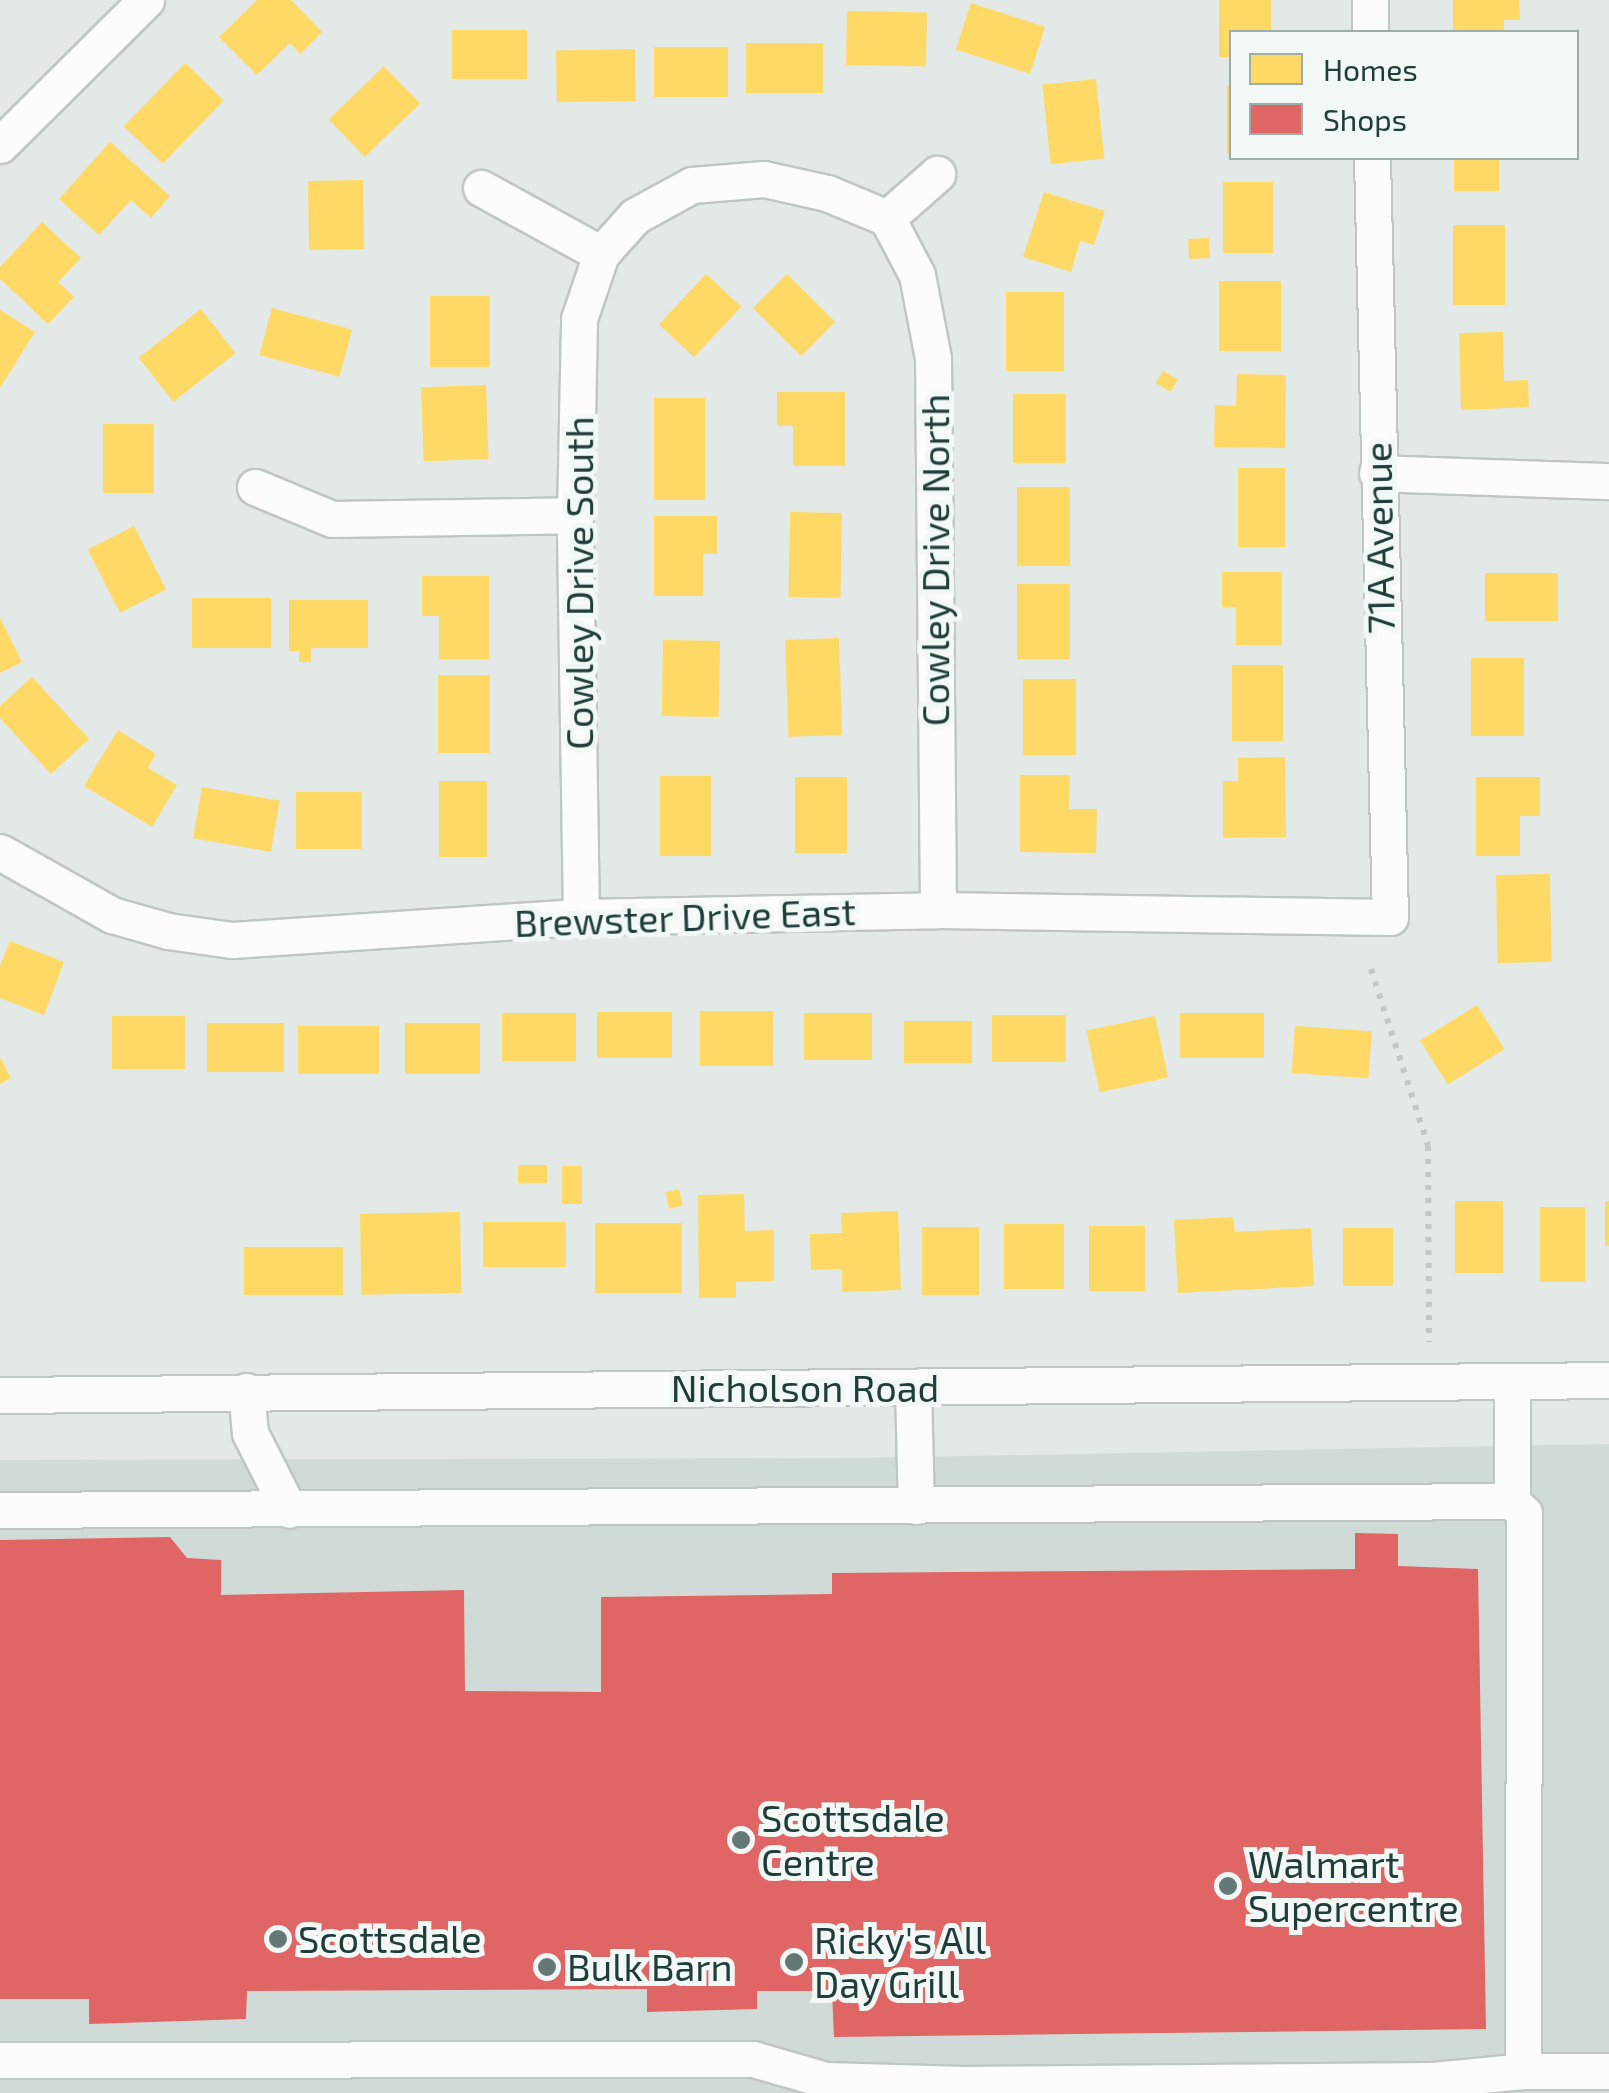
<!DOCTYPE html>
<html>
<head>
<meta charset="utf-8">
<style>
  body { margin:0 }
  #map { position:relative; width:1609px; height:2093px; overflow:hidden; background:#e3e9e7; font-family:"Exo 2",sans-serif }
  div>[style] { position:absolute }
  .built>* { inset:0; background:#d0dbd7 }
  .homes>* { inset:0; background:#ffd966; transform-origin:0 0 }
  .shops>* { inset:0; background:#e06666 }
  .path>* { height:6px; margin-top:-3px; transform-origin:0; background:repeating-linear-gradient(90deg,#c0c9c8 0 5px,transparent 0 13px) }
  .roads { filter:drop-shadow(2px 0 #c0c6c4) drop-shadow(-2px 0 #c0c6c4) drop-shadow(0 2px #c0c6c4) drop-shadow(0 -2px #c0c6c4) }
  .minor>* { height:35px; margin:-17.5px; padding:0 17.5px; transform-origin:17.5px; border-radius:17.5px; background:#fbfcfb }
  .dots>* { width:28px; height:28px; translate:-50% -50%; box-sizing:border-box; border:5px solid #f1f8f5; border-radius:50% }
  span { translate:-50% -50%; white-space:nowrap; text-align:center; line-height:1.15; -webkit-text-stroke:10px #f1f8f5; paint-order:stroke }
  .street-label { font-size:38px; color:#203d39 }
  .poi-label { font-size:38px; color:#203d39 }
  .left { translate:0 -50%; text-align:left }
  .legend { position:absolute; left:1229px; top:30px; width:350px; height:130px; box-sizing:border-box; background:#f1f8f5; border:2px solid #9dadaa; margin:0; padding:12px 18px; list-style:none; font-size:30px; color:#203d39 }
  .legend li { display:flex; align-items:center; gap:20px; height:50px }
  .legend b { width:50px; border:2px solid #9dadaa }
</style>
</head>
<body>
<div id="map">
  <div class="built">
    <i style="clip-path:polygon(1609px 1444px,1609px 2093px,0 2093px,0 1460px,864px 1458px)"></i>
  </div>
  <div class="homes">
    <i style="clip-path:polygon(257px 0,291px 0,322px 32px,300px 54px,290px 43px,257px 75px,219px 37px)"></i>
    <i style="clip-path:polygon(1219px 0,1271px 0,1271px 32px,1232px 32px,1232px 57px,1219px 57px)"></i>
    <i style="clip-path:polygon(1453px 0,1519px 0,1520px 20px,1504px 20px,1504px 32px,1453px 32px)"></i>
    <i style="left:971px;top:3px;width:78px;height:49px;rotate:18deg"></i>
    <i style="left:847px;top:11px;width:80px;height:54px;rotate:1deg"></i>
    <i style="left:452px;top:30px;width:75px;height:49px"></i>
    <i style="left:746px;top:43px;width:77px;height:50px"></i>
    <i style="left:654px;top:47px;width:74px;height:50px"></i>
    <i style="left:635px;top:49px;width:52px;height:79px;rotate:89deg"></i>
    <i style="left:185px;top:63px;width:54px;height:88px;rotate:44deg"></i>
    <i style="left:384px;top:66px;width:52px;height:77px;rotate:46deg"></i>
    <i style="left:1096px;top:79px;width:80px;height:54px;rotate:84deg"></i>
    <i style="left:1227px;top:86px;width:5px;height:68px"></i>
    <i style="clip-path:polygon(110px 142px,170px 196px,151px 218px,131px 200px,99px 235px,59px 199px)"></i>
    <i style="left:1454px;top:158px;width:45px;height:33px"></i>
    <i style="left:363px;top:180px;width:69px;height:55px;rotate:89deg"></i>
    <i style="left:1223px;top:182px;width:50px;height:71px"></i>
    <i style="clip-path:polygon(1044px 192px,1105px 211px,1094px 245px,1080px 241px,1071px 272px,1023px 257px)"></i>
    <i style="clip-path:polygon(42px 222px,81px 258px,58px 282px,74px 297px,48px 324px,0 279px,0 267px)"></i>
    <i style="left:1453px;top:225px;width:52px;height:80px"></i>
    <i style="left:1209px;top:238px;width:20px;height:21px;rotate:87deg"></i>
    <i style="left:706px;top:274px;width:48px;height:69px;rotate:43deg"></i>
    <i style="left:787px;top:274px;width:68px;height:48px;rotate:45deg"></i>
    <i style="left:1219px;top:281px;width:62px;height:70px"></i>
    <i style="left:1006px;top:292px;width:58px;height:79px"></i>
    <i style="left:490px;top:296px;width:71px;height:60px;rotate:90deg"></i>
    <i style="left:272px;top:308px;width:83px;height:49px;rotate:15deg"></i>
    <i style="left:201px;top:309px;width:56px;height:79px;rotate:52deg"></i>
    <i style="clip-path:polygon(0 310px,35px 332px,0 388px)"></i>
    <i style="clip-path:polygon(1503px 332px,1504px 381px,1528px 380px,1529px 407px,1461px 410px,1459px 333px)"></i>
    <i style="left:1163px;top:371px;width:17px;height:14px;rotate:31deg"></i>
    <i style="clip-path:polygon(1237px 374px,1286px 375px,1285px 448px,1214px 447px,1215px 405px,1236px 406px)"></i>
    <i style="left:486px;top:385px;width:74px;height:65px;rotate:88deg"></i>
    <i style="clip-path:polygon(777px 392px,845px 392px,845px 466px,793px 466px,793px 426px,777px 426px)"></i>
    <i style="left:1013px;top:394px;width:53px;height:69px"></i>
    <i style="left:654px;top:398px;width:51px;height:102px"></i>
    <i style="left:103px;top:424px;width:51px;height:69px"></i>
    <i style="left:1238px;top:468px;width:47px;height:79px"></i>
    <i style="left:1017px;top:487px;width:53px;height:79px"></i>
    <i style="left:790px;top:512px;width:52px;height:85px;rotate:1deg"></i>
    <i style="clip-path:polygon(654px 516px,717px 516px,717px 554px,703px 554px,703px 596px,654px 596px)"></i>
    <i style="left:134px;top:526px;width:71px;height:52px;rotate:63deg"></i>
    <i style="clip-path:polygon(1222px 572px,1282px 572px,1282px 645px,1236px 645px,1236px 607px,1222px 607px)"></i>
    <i style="left:1485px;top:573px;width:73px;height:48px"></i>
    <i style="clip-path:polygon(422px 576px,489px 576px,489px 659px,439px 659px,439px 616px,422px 616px)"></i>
    <i style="left:1017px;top:584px;width:53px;height:75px"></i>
    <i style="left:192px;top:598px;width:79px;height:50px"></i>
    <i style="clip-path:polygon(289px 600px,368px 600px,368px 648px,311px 648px,311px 662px,299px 662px,299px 651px,289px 651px)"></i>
    <i style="clip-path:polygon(0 618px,22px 662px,0 673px)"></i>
    <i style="left:839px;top:638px;width:97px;height:54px;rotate:88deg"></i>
    <i style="left:663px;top:640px;width:57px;height:76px;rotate:1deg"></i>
    <i style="left:1471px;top:658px;width:53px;height:78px"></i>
    <i style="left:1232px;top:665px;width:51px;height:76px"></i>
    <i style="left:438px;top:675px;width:52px;height:78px"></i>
    <i style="clip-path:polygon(32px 677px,89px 739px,51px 774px,0 718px,0 706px)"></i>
    <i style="left:1023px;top:679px;width:53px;height:76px"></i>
    <i style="clip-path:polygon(118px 730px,156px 754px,148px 768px,177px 785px,152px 827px,84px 786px)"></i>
    <i style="clip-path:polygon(1285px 757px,1286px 837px,1223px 838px,1223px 781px,1238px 781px,1238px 758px)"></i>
    <i style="clip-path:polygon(1020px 775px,1070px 775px,1069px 809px,1097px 809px,1096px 853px,1020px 852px)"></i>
    <i style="left:660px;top:776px;width:51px;height:80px"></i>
    <i style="left:795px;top:777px;width:52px;height:76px"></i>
    <i style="clip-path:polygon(1476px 777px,1540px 777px,1540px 816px,1520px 816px,1520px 856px,1476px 856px)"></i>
    <i style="left:439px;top:781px;width:48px;height:76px"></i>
    <i style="left:202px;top:787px;width:79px;height:52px;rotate:10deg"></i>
    <i style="left:296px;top:792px;width:66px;height:57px"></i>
    <i style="left:1550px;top:874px;width:88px;height:54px;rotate:89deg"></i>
    <i style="clip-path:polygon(10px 941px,64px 962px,44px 1015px,0 998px,0 966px)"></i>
    <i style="left:1477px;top:1005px;width:52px;height:67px;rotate:58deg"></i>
    <i style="left:700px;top:1011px;width:73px;height:55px"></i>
    <i style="left:597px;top:1012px;width:75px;height:46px"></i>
    <i style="left:502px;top:1013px;width:74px;height:48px"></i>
    <i style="left:804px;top:1013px;width:68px;height:47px"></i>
    <i style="left:1180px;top:1013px;width:84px;height:45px"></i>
    <i style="left:992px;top:1015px;width:74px;height:47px"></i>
    <i style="left:112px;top:1016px;width:73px;height:53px"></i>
    <i style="left:1155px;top:1016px;width:63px;height:70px;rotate:78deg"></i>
    <i style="left:904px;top:1021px;width:68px;height:42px"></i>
    <i style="left:207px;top:1023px;width:77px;height:49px"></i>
    <i style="left:405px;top:1023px;width:75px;height:51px"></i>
    <i style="left:298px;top:1026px;width:81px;height:48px"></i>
    <i style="left:1295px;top:1026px;width:77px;height:47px;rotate:4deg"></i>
    <i style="clip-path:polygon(0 1057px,11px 1078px,0 1084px)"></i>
    <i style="left:547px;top:1165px;width:18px;height:29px;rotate:90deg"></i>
    <i style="left:562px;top:1166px;width:20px;height:38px"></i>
    <i style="left:679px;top:1189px;width:17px;height:14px;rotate:77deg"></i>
    <i style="clip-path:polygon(744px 1194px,745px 1231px,774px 1230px,774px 1281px,736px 1282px,736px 1298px,699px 1298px,698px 1195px)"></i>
    <i style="left:1455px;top:1201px;width:48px;height:72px"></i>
    <i style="left:1605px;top:1201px;width:4px;height:45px"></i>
    <i style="left:1540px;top:1207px;width:45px;height:75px"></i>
    <i style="clip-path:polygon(898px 1211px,901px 1290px,842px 1292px,842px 1269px,811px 1270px,810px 1234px,842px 1233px,841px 1213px)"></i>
    <i style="left:460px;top:1212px;width:81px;height:100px;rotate:89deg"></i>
    <i style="clip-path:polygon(1233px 1217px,1235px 1232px,1311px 1228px,1314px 1286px,1178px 1293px,1174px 1220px)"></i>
    <i style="left:483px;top:1222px;width:83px;height:45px"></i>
    <i style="left:595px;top:1223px;width:87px;height:70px"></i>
    <i style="left:1004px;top:1224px;width:60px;height:65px"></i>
    <i style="left:1089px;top:1226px;width:56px;height:65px"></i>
    <i style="left:922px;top:1227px;width:57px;height:68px"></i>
    <i style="left:1343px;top:1228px;width:50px;height:58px"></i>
    <i style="left:244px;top:1247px;width:99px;height:48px"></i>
  </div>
  <div class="shops">
    <i style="clip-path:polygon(1355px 1533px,1398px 1534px,1398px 1566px,1478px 1569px,1486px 2029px,834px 2037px,832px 1991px,757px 1991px,757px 2009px,647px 2012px,647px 1989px,247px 1991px,246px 2019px,89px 2024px,89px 1999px,0 1999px,0 1540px,170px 1537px,187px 1558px,221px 1560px,221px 1595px,464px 1590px,465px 1691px,601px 1692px,601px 1597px,832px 1594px,832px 1573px,1355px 1569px)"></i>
  </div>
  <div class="path">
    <i style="left:1371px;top:969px;width:186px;rotate:72.1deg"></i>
    <i style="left:1428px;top:1146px;width:196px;rotate:89.7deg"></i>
  </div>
  <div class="roads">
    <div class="minor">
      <i style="left:1370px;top:0;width:32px;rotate:90deg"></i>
      <i style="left:0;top:145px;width:206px;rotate:-44.8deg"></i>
      <i style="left:481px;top:188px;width:137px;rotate:28.8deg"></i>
      <i style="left:887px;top:218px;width:67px;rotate:-41.3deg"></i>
      <i style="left:1377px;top:473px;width:232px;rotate:2deg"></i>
      <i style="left:255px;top:487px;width:83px;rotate:22.6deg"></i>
      <i style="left:332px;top:519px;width:243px;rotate:-0.9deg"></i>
      <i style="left:0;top:852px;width:129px;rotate:29.4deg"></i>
      <i style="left:112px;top:915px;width:58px;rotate:15.9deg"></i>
      <i style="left:168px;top:931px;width:65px;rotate:8deg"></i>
      <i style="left:232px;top:940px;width:350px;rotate:-3.8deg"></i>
      <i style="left:581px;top:917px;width:357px;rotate:-1.1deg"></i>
      <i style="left:938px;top:910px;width:452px;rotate:0.9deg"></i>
      <i style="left:1390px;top:917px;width:759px;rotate:-91.36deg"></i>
      <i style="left:581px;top:917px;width:402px;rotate:-90.9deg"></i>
      <i style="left:575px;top:515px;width:196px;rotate:-88.8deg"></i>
      <i style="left:579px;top:319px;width:69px;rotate:-71.3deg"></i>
      <i style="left:601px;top:254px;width:51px;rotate:-48.2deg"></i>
      <i style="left:635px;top:216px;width:65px;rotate:-28.5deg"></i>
      <i style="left:692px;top:185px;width:72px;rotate:-4.8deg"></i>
      <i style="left:764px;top:179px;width:65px;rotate:12.5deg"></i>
      <i style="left:827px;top:193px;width:65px;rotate:22.6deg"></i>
      <i style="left:887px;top:218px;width:64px;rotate:62.2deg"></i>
      <i style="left:917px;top:275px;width:85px;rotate:79.1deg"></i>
      <i style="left:933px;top:358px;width:552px;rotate:89.48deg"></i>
      <i style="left:1512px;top:1382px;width:119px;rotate:90deg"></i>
      <i style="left:1512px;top:1501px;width:17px;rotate:45deg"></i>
      <i style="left:1524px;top:1513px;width:558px;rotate:90.1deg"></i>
      <i style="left:913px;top:1387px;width:119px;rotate:88.6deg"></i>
      <i style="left:246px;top:1391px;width:42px;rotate:84.6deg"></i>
      <i style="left:250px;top:1433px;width:86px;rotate:63.1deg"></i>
      <i style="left:0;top:1395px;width:1609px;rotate:-0.53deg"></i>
      <i style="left:0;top:1510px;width:1512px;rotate:-0.34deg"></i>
      <i style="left:0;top:2060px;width:753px;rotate:-0.08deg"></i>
      <i style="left:753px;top:2059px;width:76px;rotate:16deg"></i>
      <i style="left:826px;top:2080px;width:138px;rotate:1.7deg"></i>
      <i style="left:964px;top:2084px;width:469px;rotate:-0.5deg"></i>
      <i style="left:1433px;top:2080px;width:90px;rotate:-5.7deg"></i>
      <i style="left:1523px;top:2071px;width:86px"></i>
    </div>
  </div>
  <div class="dots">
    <i style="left:741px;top:1840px;background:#647976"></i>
    <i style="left:1228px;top:1886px;background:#647976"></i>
    <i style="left:278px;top:1939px;background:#647976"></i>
    <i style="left:794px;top:1962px;background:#647976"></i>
    <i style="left:547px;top:1967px;background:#647976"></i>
  </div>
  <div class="street-label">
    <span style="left:1379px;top:538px;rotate:-91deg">71A Avenue</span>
    <span style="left:935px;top:560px;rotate:-90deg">Cowley Drive North</span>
    <span style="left:579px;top:583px;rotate:-90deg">Cowley Drive South</span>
    <span style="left:685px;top:917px;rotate:-2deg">Brewster Drive East</span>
    <span style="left:805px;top:1388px">Nicholson Road</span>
  </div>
  <div class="poi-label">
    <span class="left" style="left:761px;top:1840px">Scottsdale<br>Centre</span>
    <span class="left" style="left:1248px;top:1886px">Walmart<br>Supercentre</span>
    <span class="left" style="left:298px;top:1939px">Scottsdale</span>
    <span class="left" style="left:814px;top:1962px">Ricky's All<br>Day Grill</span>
    <span class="left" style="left:567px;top:1967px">Bulk Barn</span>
  </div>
  <ul class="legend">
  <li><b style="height:28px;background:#ffd966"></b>Homes</li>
  <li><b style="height:28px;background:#e06666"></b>Shops</li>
  </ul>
</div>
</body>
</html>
